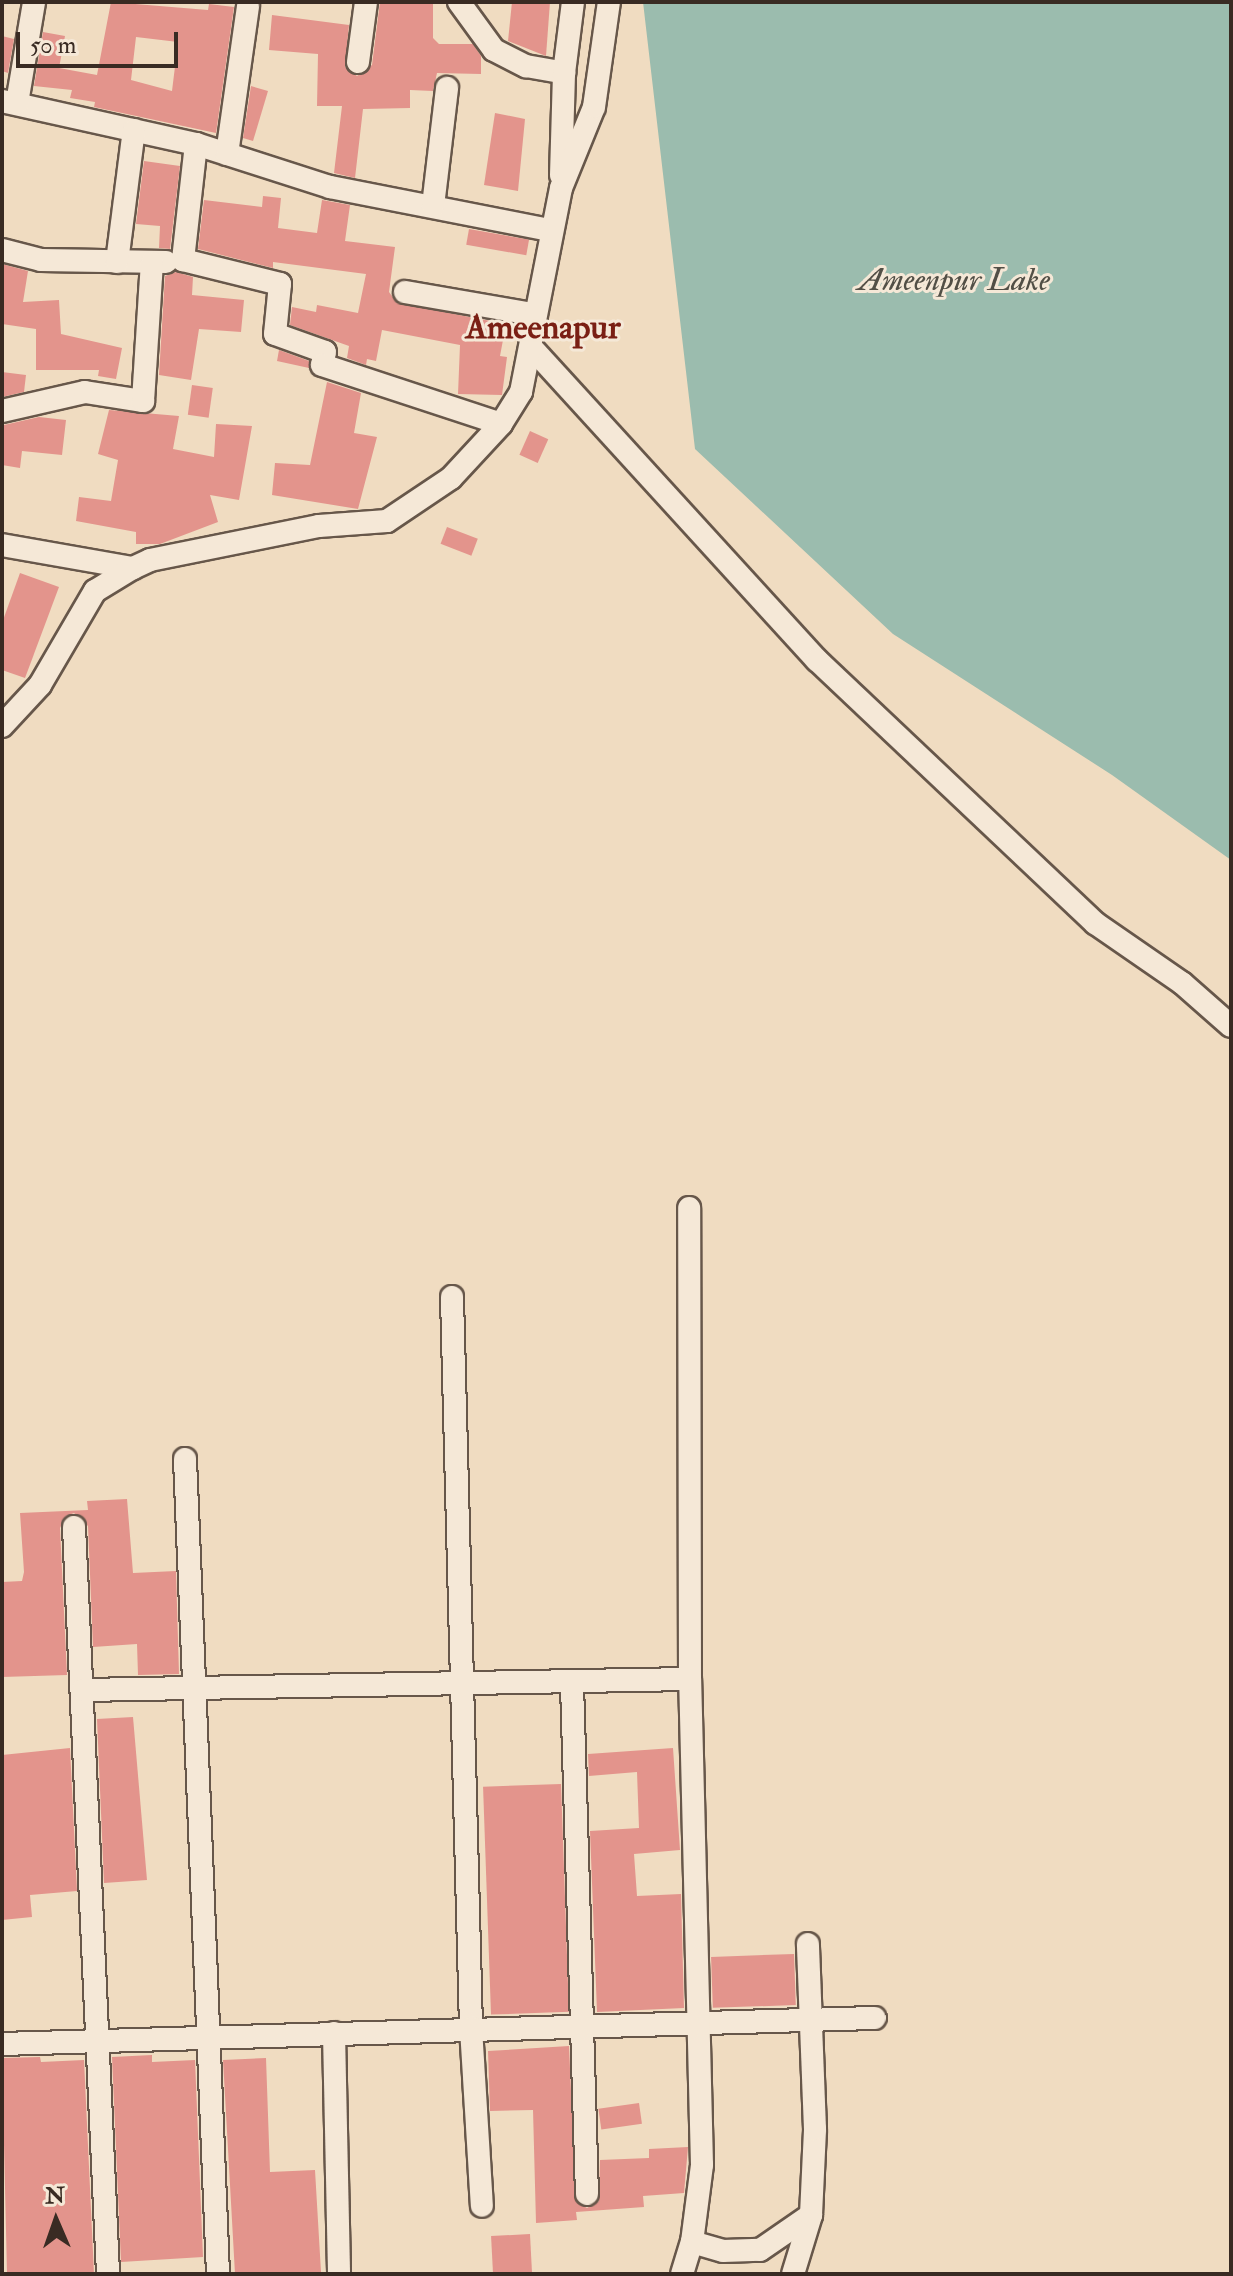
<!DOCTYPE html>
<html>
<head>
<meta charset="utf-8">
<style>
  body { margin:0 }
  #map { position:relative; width:1233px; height:2276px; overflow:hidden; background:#f0dcc1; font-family:"IM FELL Double Pica",serif }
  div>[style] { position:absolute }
  .water>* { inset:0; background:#9bbcae }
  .building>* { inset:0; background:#e3948c; transform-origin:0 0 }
  .roads { filter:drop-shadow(2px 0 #67574a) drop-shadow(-2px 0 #67574a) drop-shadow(0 2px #67574a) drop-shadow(0 -2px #67574a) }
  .minor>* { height:22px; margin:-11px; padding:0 11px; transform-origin:11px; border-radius:11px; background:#f5e8d7 }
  span { translate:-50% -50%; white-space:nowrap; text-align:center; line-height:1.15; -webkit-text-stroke:6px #f5e8d7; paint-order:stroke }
  .water-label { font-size:32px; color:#524f46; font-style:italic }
  .quarter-label { font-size:34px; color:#7a1f14; font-weight:700 }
  .frame { position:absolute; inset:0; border:4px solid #392b23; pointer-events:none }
  .north { position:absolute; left:16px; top:2180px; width:80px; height:80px; -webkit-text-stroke:6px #f5e8d7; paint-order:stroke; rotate:358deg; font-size:22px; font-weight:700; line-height:32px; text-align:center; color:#392b23 }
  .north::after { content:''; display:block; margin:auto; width:28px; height:36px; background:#392b23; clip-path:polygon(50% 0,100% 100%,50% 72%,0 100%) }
  .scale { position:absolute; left:16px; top:32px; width:162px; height:36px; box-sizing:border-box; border:4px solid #392b23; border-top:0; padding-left:10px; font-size:24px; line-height:28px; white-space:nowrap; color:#392b23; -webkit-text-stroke:6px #f5e8d7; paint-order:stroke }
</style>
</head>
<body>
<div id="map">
  <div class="water">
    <i style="clip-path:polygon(643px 2px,1231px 2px,1231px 860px,1112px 775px,893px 634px,695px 449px)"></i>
  </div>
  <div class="building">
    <i style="clip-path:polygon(evenodd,111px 2px,208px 10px,209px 4px,234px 7px,216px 133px,94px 107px,95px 102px,70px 98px,72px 90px,34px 86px,43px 32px,65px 36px,59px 68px,97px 75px,111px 2px,136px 37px,178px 42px,172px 91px,131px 80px,136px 37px)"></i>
    <i style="clip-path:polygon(380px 2px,433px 2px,433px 38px,439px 44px,473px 44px,481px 56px,481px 74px,437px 73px,433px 91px,410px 90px,410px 108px,363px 109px,355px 178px,334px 173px,342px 106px,317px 106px,318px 54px,269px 50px,272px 15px,349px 25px,345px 67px,357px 76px,372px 65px)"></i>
    <i style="clip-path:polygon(512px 2px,550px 2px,546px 56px,508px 41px)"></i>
    <i style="clip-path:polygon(2px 36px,14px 39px,8px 73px,2px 71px)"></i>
    <i style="clip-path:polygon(251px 86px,268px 91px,253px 141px,243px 138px)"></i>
    <i style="clip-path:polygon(495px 113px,525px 119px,518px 191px,484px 185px)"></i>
    <i style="clip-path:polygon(144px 161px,180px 166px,170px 249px,159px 248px,160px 226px,136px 224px)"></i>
    <i style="clip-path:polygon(263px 196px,281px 198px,278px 228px,317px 233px,322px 200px,350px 205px,345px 241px,395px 247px,389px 292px,397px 303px,506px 324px,500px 356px,507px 357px,502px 395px,458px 394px,460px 345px,382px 330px,376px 361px,367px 359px,366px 365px,347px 358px,349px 346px,290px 325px,292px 307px,316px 312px,317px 305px,358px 313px,366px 274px,273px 262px,273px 268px,198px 249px,204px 200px,262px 207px)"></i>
    <i style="left:469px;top:229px;width:61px;height:16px;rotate:10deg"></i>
    <i style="clip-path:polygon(2px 264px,28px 271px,23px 302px,59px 300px,61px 334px,122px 348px,116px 379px,98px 376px,99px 370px,36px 370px,36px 329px,2px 324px)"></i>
    <i style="clip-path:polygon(176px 272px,193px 277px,192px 295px,244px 300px,241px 332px,199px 329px,191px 380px,159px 375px,165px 276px)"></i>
    <i style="clip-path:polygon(279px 350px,309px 361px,309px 368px,277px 361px)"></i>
    <i style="clip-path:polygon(2px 372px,26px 375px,24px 392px,2px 397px)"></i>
    <i style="clip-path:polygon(327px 382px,361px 393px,354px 433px,377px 437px,358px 509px,272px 495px,275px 463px,310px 465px)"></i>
    <i style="left:192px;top:385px;width:21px;height:30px;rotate:8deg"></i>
    <i style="clip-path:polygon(109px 410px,179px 416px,173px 449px,214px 457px,216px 424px,252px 426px,239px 500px,210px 495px,218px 522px,160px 544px,136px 544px,136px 532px,76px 521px,79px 497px,111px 501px,118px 460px,98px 454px)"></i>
    <i style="clip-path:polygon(39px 417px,66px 420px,62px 455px,22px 451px,20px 468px,2px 465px,4px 425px)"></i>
    <i style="left:530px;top:431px;width:20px;height:26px;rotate:24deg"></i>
    <i style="left:447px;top:527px;width:33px;height:18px;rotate:21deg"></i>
    <i style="clip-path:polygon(20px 573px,59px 587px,25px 678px,2px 670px,2px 623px)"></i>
    <i style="clip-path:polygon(127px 1499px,133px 1573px,176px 1571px,179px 1674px,138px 1675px,137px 1644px,93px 1647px,88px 1526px,74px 1513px,66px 1516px,60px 1528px,67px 1675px,2px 1677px,2px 1582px,22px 1581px,24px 1572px,20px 1513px,88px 1510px,87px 1501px)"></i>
    <i style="clip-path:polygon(133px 1717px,147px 1880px,104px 1883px,97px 1719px)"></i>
    <i style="clip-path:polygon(70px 1748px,77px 1891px,30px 1895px,32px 1917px,2px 1920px,2px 1755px)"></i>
    <i style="clip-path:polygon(673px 1748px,680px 1850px,634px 1854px,637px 1896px,681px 1894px,684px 2008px,597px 2012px,590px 1831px,639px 1828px,637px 1772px,589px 1776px,588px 1754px)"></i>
    <i style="left:561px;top:1784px;width:228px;height:78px;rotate:88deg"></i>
    <i style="left:794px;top:1954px;width:51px;height:83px;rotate:88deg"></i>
    <i style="clip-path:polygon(569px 2046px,576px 2202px,587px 2208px,599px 2201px,600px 2160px,649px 2158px,649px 2149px,688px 2147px,684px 2193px,643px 2196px,644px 2207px,576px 2212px,577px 2220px,536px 2223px,533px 2110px,490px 2111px,488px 2051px)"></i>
    <i style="clip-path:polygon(152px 2055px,152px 2062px,195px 2060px,203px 2257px,121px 2262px,112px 2057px)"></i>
    <i style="clip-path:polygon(40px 2057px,41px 2062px,84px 2060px,94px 2274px,7px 2274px,2px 2058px)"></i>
    <i style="clip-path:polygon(266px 2058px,270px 2172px,315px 2170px,321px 2272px,235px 2274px,223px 2060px)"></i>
    <i style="left:639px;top:2103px;width:21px;height:41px;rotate:82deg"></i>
    <i style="left:530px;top:2234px;width:40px;height:39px;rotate:87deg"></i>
  </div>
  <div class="roads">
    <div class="minor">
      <i style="left:459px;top:2px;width:59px;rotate:53.9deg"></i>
      <i style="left:494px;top:50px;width:36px;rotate:27deg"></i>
      <i style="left:526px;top:66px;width:39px;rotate:10deg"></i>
      <i style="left:358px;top:62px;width:61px;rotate:-82.4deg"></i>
      <i style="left:2px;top:101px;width:199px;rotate:12.5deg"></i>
      <i style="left:196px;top:144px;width:141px;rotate:17.8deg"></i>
      <i style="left:330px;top:187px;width:223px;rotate:11.1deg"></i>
      <i style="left:17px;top:103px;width:102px;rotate:-80.4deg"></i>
      <i style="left:196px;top:144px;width:117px;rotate:96.4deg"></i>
      <i style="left:183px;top:260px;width:100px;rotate:13.9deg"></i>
      <i style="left:280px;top:284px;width:50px;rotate:95.7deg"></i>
      <i style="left:275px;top:334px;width:53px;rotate:19.8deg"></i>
      <i style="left:325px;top:352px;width:13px;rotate:103deg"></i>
      <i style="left:322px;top:365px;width:188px;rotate:18.2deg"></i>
      <i style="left:227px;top:154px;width:149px;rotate:-81.9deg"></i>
      <i style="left:561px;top:175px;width:102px;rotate:-88.3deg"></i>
      <i style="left:564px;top:73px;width:72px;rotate:-82.8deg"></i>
      <i style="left:433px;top:206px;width:119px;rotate:-83.2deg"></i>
      <i style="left:2px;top:250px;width:40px;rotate:14.4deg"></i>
      <i style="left:41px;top:260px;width:125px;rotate:0.9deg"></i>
      <i style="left:117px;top:262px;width:133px;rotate:-82.7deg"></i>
      <i style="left:405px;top:292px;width:129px;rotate:9.8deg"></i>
      <i style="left:531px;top:347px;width:424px;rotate:47.6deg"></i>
      <i style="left:817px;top:660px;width:383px;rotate:43.4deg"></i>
      <i style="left:1095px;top:923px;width:106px;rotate:34.6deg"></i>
      <i style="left:1182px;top:983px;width:65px;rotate:41.3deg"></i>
      <i style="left:2px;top:411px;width:85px;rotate:-12.9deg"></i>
      <i style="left:85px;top:392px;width:59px;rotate:8.8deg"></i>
      <i style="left:143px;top:401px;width:138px;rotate:-86.3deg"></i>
      <i style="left:2px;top:545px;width:133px;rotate:10deg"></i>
      <i style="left:2px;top:726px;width:56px;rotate:-47.2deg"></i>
      <i style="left:40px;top:685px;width:109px;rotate:-59.7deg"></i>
      <i style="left:95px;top:591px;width:44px;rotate:-31.2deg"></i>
      <i style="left:133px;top:568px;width:19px;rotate:-25deg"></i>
      <i style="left:150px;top:560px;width:172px;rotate:-11.4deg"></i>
      <i style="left:319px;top:526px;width:68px;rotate:-4.2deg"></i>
      <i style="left:387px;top:521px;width:77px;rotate:-33.9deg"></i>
      <i style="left:451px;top:478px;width:74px;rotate:-47.2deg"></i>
      <i style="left:501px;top:424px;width:38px;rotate:-58deg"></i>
      <i style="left:521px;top:392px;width:208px;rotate:-78.9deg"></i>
      <i style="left:561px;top:188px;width:87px;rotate:-67.8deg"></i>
      <i style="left:594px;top:107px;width:106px;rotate:-81.9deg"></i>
      <i style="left:452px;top:1297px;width:731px;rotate:88.51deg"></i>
      <i style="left:471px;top:2028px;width:178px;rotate:86.5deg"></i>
      <i style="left:185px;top:1459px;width:816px;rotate:87.68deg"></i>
      <i style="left:74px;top:1527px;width:748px;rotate:87.39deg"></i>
      <i style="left:572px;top:1684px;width:510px;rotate:88.32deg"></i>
      <i style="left:83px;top:1690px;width:607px;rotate:-1.04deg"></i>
      <i style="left:334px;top:2033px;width:241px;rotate:88.8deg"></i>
      <i style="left:2px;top:2044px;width:873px;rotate:-1.71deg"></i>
      <i style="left:692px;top:2242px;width:32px;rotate:16deg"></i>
      <i style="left:723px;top:2251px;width:37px;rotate:-2deg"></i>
      <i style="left:760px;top:2250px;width:62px;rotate:-34.5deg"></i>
      <i style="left:682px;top:2274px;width:34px;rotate:-73deg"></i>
      <i style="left:692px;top:2242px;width:78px;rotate:-82.6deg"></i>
      <i style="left:702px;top:2165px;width:486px;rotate:-91.4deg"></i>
      <i style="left:690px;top:1679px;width:471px;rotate:-90.1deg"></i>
      <i style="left:793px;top:2274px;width:62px;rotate:-73deg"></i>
      <i style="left:811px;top:2215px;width:86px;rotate:-87.3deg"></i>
      <i style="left:815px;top:2129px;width:185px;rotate:-92.2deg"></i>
    </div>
  </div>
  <div class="water-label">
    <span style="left:954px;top:280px">Ameenpur Lake</span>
  </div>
  <div class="quarter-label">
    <span style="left:543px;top:328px">Ameenapur</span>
  </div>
  <div class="frame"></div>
  <div class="north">N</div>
  <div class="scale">50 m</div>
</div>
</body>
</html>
